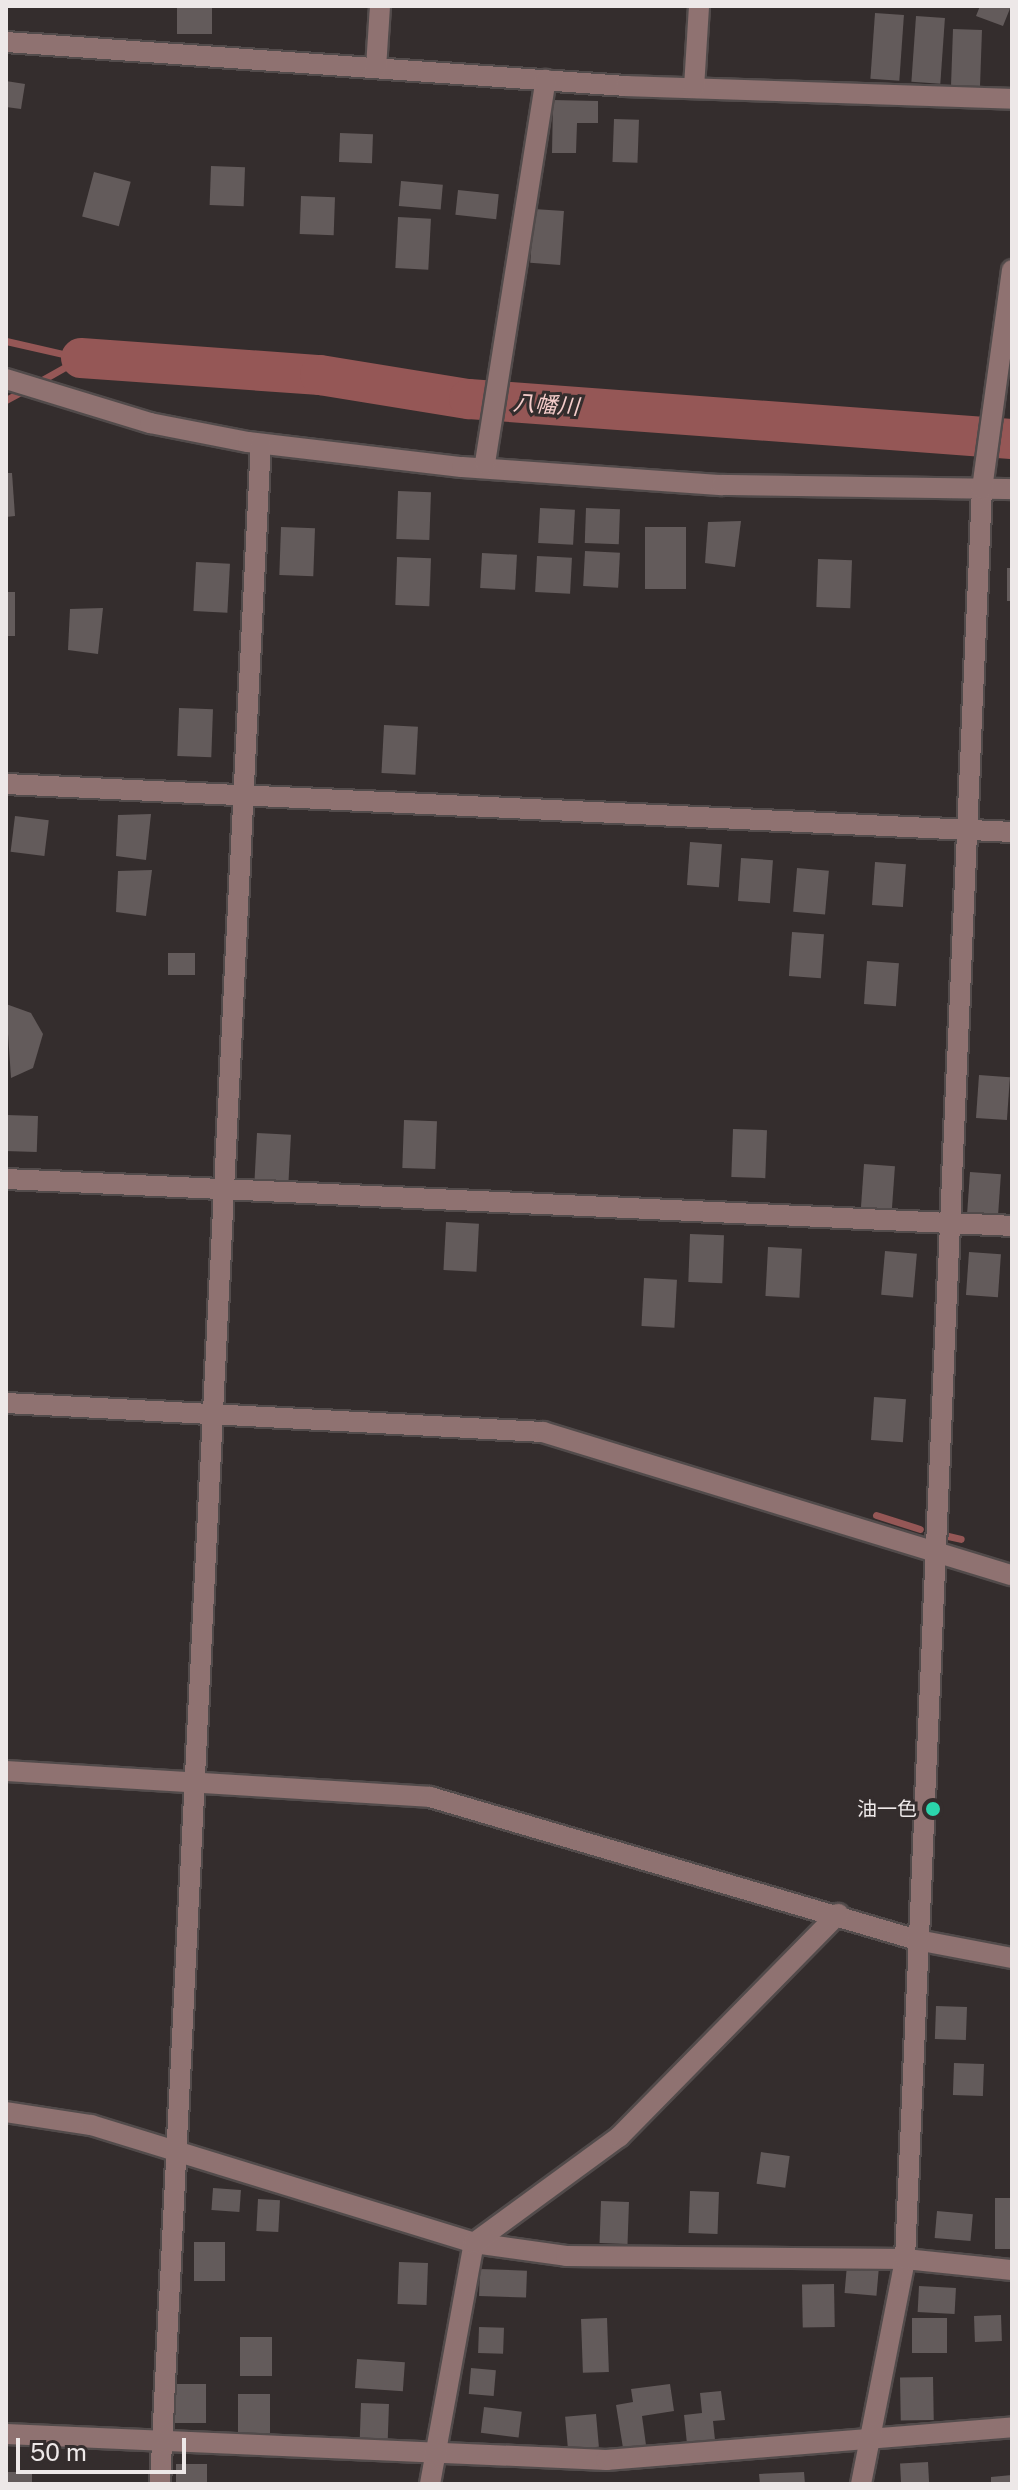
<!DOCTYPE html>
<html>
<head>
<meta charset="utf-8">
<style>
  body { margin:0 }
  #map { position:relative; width:1018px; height:2490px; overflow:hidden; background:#342d2d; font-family:"Public Sans","Noto Sans JP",sans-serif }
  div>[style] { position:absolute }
  .stream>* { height:7px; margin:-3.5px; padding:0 3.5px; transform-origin:3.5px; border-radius:3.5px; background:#955756 }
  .river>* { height:40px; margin:-20px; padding:0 20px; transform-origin:20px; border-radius:20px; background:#955756 }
  .building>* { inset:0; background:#635b5b; transform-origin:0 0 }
  .roads { filter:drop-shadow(2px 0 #524b4b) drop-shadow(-2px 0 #524b4b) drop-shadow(0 2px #524b4b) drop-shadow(0 -2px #524b4b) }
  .minor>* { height:20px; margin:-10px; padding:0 10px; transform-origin:10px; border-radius:10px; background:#8f7271 }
  .dots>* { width:22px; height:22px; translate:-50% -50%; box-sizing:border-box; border:4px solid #342d2d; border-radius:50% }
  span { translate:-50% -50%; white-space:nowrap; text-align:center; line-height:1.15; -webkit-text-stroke:6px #342d2d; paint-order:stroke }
  .poi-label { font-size:20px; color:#ede8e8 }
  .right { translate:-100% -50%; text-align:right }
  .water-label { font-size:22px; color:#f5cdcb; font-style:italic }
  .frame { position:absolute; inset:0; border:8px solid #ede8e8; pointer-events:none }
  .scale { position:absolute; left:16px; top:2438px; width:170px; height:36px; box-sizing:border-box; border:4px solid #ede8e8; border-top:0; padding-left:10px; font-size:24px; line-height:28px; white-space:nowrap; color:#ede8e8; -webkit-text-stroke:6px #342d2d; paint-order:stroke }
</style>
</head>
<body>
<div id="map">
  <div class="stream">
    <i style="left:6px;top:341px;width:77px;rotate:12.8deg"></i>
    <i style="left:81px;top:358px;width:53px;rotate:150.5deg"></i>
    <i style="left:6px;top:400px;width:21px;rotate:-29deg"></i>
    <i style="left:876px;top:1515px;width:46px;rotate:17.7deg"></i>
    <i style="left:948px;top:1536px;width:13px;rotate:13deg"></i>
  </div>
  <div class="river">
    <i style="left:81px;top:358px;width:240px;rotate:4.1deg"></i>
    <i style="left:320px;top:375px;width:151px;rotate:9.2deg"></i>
    <i style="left:469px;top:399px;width:544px;rotate:4.21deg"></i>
  </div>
  <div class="building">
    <i style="left:177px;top:6px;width:35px;height:28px"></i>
    <i style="clip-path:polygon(980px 6px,1011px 6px,1003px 26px,976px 16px)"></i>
    <i style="left:875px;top:13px;width:29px;height:66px;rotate:4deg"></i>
    <i style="left:916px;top:16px;width:29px;height:66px;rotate:4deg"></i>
    <i style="left:953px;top:29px;width:29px;height:57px;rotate:2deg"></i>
    <i style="clip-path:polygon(6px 81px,25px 84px,21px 109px,6px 107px)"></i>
    <i style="clip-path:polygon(553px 100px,598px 101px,598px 123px,577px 123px,576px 153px,552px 153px)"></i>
    <i style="left:614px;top:119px;width:25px;height:43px;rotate:2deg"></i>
    <i style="left:340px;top:133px;width:33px;height:29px;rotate:2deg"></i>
    <i style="left:211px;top:166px;width:34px;height:39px;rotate:2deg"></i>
    <i style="left:94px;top:172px;width:38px;height:46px;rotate:15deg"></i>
    <i style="left:401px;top:181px;width:42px;height:25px;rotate:5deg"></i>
    <i style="left:458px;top:190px;width:41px;height:25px;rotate:6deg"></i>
    <i style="left:301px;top:196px;width:34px;height:38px;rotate:2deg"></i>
    <i style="left:534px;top:209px;width:30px;height:54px;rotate:4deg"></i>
    <i style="left:398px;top:217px;width:33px;height:51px;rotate:3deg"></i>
    <i style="clip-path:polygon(6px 473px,12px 473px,15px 516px,6px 517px)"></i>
    <i style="left:398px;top:491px;width:33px;height:48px;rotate:2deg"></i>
    <i style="left:540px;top:508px;width:35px;height:35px;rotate:3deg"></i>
    <i style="left:586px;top:508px;width:34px;height:35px;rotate:2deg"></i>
    <i style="clip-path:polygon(741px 521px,735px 567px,705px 563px,708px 522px)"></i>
    <i style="left:281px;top:527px;width:34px;height:48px;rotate:2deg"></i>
    <i style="left:645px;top:527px;width:41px;height:62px"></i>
    <i style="left:585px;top:551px;width:35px;height:35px;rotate:3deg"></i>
    <i style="left:482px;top:553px;width:35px;height:35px;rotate:3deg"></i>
    <i style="left:537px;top:556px;width:35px;height:36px;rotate:3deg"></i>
    <i style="left:397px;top:557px;width:34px;height:48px;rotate:2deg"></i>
    <i style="left:818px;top:559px;width:34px;height:48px;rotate:2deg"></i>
    <i style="left:196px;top:562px;width:34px;height:49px;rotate:3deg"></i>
    <i style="left:1007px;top:568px;width:5px;height:33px"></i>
    <i style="left:6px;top:592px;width:9px;height:44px"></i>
    <i style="clip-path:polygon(103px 608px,98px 654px,68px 650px,70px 609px)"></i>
    <i style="left:179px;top:708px;width:34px;height:48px;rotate:2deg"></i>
    <i style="left:384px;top:725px;width:34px;height:48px;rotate:3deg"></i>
    <i style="clip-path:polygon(151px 814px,146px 860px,116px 856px,118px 815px)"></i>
    <i style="left:15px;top:816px;width:34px;height:36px;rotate:7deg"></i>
    <i style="left:690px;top:842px;width:32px;height:43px;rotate:4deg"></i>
    <i style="left:741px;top:858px;width:32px;height:43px;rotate:4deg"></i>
    <i style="left:875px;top:862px;width:31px;height:43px;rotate:4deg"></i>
    <i style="left:797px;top:868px;width:32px;height:44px;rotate:5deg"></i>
    <i style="clip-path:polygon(152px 870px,146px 916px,116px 912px,118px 871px)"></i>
    <i style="left:792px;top:932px;width:32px;height:44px;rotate:4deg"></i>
    <i style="left:168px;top:953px;width:27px;height:22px"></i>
    <i style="left:867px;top:961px;width:32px;height:43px;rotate:4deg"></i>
    <i style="clip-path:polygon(6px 1004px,31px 1013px,43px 1034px,33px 1068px,11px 1078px)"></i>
    <i style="left:979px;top:1075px;width:31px;height:43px;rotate:4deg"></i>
    <i style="left:6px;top:1115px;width:32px;height:36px;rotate:2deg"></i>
    <i style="left:404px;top:1120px;width:33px;height:48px;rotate:2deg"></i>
    <i style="left:733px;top:1129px;width:34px;height:48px;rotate:2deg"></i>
    <i style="left:257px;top:1133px;width:34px;height:49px;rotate:3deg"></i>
    <i style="left:864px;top:1164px;width:31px;height:43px;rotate:4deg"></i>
    <i style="left:970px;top:1172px;width:31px;height:43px;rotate:4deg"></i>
    <i style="left:446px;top:1222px;width:33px;height:48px;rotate:3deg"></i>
    <i style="left:690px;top:1234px;width:34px;height:48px;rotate:2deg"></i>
    <i style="left:768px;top:1247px;width:34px;height:49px;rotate:3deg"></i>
    <i style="left:885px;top:1251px;width:32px;height:44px;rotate:5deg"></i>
    <i style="left:969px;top:1252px;width:32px;height:43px;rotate:4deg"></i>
    <i style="left:644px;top:1278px;width:33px;height:48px;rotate:3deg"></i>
    <i style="left:874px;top:1397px;width:32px;height:43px;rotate:4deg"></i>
    <i style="left:936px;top:2006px;width:31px;height:33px;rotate:2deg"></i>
    <i style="left:954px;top:2063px;width:30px;height:32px;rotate:2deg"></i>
    <i style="left:761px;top:2152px;width:29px;height:32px;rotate:8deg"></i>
    <i style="left:213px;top:2188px;width:28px;height:22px;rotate:4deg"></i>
    <i style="left:690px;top:2191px;width:29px;height:42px;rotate:2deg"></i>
    <i style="left:995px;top:2198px;width:17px;height:51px"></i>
    <i style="left:258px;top:2199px;width:22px;height:32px;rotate:3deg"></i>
    <i style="left:601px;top:2201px;width:28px;height:42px;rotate:2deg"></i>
    <i style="left:937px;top:2211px;width:36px;height:27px;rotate:5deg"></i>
    <i style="left:194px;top:2242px;width:31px;height:39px"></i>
    <i style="left:399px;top:2262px;width:29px;height:42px;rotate:2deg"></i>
    <i style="left:847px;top:2265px;width:32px;height:28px;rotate:5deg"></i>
    <i style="left:480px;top:2269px;width:47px;height:27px;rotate:2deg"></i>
    <i style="left:834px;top:2284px;width:43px;height:32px;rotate:89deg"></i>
    <i style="left:919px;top:2286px;width:37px;height:26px;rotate:3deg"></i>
    <i style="left:1001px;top:2315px;width:26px;height:27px;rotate:88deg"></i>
    <i style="left:607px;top:2318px;width:54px;height:26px;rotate:88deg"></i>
    <i style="left:912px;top:2318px;width:35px;height:35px"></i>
    <i style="left:479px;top:2327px;width:25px;height:26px;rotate:2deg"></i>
    <i style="left:240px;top:2337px;width:32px;height:39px"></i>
    <i style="left:357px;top:2359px;width:48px;height:29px;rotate:4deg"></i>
    <i style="left:471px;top:2368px;width:25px;height:26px;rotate:5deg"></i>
    <i style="left:933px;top:2377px;width:43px;height:33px;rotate:89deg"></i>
    <i style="left:175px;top:2384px;width:31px;height:39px"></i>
    <i style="clip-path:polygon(670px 2384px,674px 2411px,642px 2416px,646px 2445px,623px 2448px,616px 2405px,633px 2402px,631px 2389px)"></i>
    <i style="clip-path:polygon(721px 2391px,725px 2420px,713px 2421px,715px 2440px,687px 2444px,684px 2415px,702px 2413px,700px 2393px)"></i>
    <i style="left:238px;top:2394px;width:32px;height:39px"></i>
    <i style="left:361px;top:2403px;width:28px;height:42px;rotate:2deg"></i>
    <i style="left:484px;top:2407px;width:38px;height:26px;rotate:7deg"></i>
    <i style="left:596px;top:2414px;width:33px;height:31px;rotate:85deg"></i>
    <i style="left:928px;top:2462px;width:22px;height:28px;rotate:87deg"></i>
    <i style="left:176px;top:2464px;width:31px;height:20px"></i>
    <i style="left:32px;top:2472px;width:12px;height:26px;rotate:90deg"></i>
    <i style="clip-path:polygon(804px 2472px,805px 2484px,760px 2484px,759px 2474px)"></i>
    <i style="clip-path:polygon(1012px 2475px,1012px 2484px,991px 2484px,991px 2477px)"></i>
  </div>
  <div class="roads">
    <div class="minor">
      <i style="left:6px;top:42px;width:622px;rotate:4.06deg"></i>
      <i style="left:626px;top:86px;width:386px;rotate:1.9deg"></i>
      <i style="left:376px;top:68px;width:62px;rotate:-86.3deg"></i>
      <i style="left:694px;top:88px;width:82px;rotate:-86.5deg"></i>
      <i style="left:6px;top:379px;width:151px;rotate:17deg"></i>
      <i style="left:150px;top:423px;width:100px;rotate:11deg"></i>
      <i style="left:248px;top:442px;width:215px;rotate:6.7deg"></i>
      <i style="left:462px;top:467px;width:261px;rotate:4deg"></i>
      <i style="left:722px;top:485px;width:290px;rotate:0.8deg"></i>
      <i style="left:485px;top:463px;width:388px;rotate:-81deg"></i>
      <i style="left:6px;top:784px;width:1007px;rotate:2.73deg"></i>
      <i style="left:6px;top:1179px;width:1007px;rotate:2.67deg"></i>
      <i style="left:6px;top:1403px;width:538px;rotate:3.09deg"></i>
      <i style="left:543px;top:1432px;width:490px;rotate:17deg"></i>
      <i style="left:6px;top:1771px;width:425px;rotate:3.5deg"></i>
      <i style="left:430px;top:1797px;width:508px;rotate:16.36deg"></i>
      <i style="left:917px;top:1940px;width:97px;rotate:10.7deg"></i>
      <i style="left:6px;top:2112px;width:86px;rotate:8.7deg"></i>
      <i style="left:91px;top:2125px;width:401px;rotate:17.1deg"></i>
      <i style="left:474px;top:2243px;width:93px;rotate:8deg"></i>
      <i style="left:566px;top:2256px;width:339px;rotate:0.5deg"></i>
      <i style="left:905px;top:2259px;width:108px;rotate:5.9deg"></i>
      <i style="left:6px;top:2434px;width:601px;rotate:2.48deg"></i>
      <i style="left:606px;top:2460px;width:407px;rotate:-4.6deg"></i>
      <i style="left:160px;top:2484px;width:2042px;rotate:-87.17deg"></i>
      <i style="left:430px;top:2484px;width:245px;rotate:-79.7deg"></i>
      <i style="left:474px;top:2243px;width:180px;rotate:-36.2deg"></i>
      <i style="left:619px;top:2137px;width:313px;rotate:-45.5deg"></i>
      <i style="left:861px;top:2484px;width:229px;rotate:-78.9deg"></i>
      <i style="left:905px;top:2259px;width:1772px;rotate:-87.51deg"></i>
      <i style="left:982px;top:489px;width:221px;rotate:-82.2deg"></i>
    </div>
  </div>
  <div class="dots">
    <i style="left:933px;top:1809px;background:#2bd5ac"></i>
  </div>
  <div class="poi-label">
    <span class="right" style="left:917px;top:1809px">油一色</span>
  </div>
  <div class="water-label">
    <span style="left:546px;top:405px;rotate:4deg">八幡川</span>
  </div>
  <div class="frame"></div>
  <div class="scale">50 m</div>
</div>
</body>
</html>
